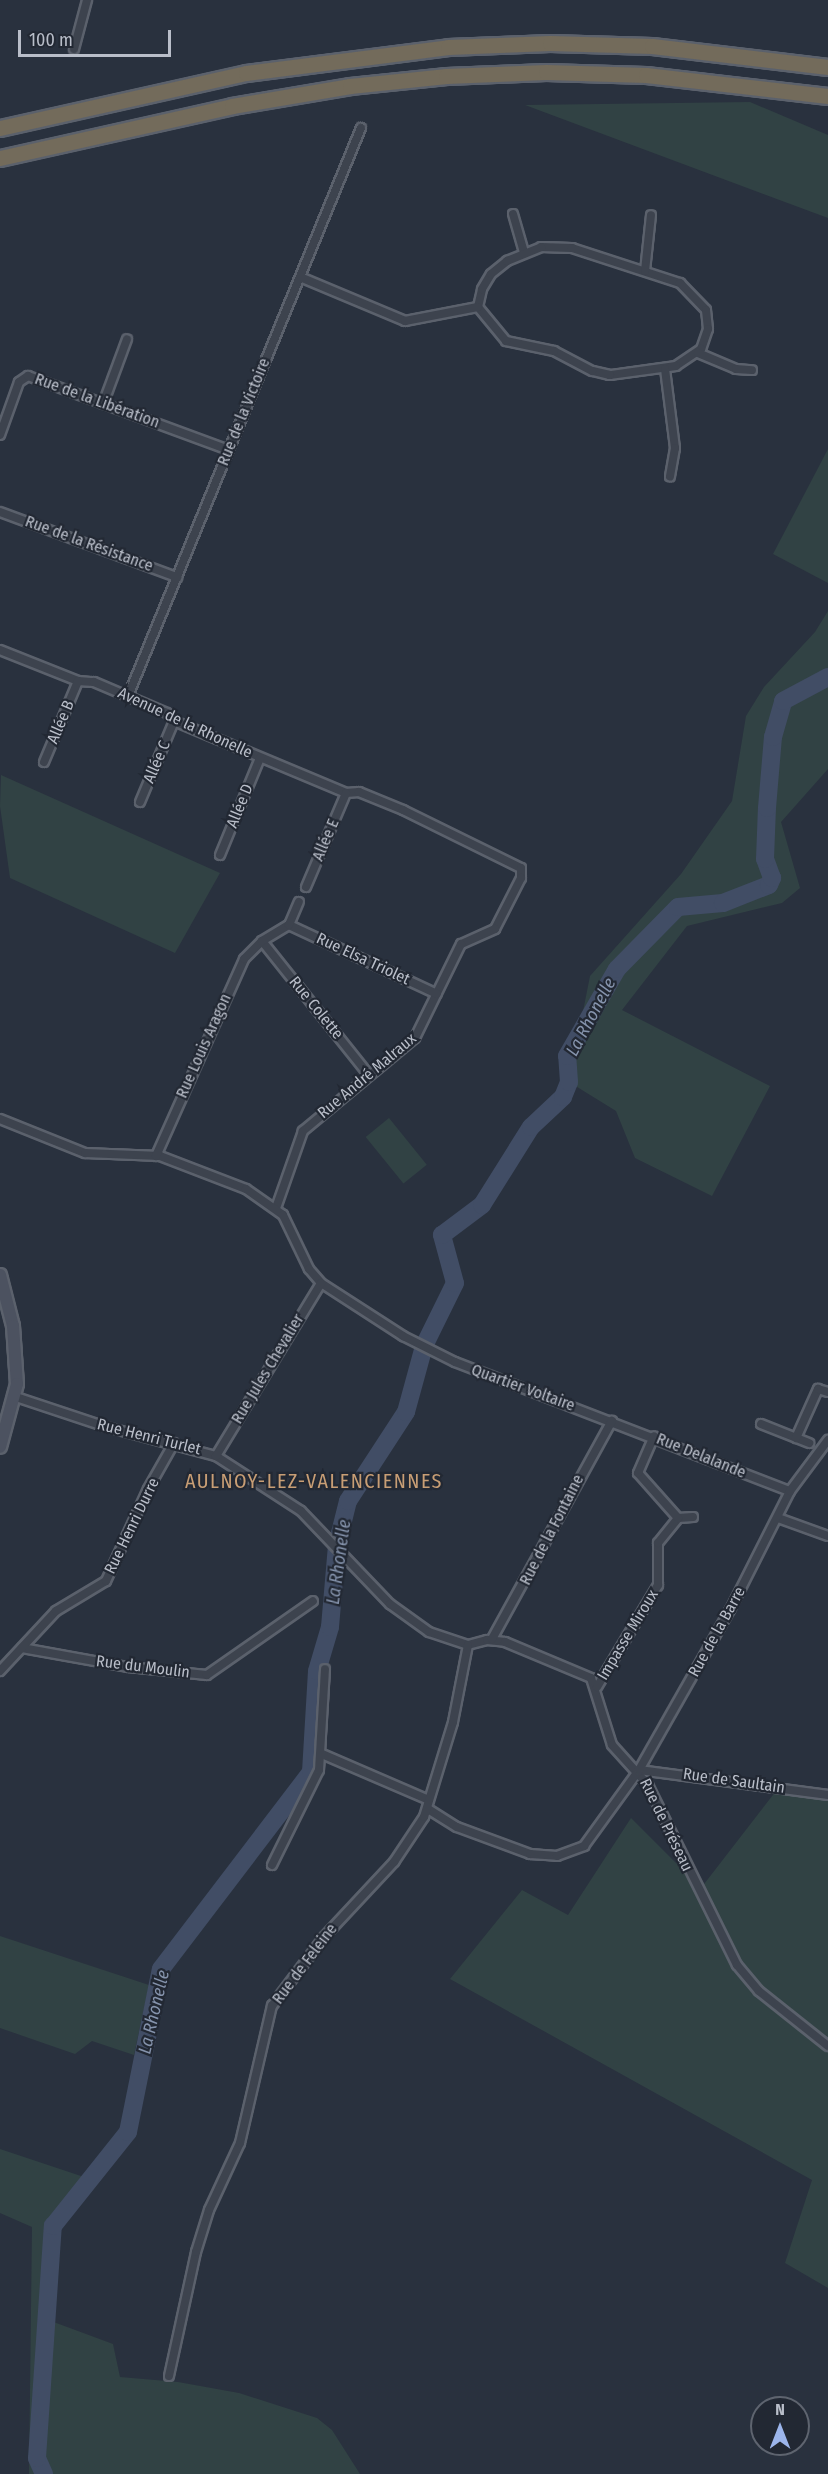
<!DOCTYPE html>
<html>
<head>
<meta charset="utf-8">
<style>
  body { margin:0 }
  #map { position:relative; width:828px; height:2474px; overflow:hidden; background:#29313e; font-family:"Fira Sans Condensed",sans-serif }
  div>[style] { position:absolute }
  .green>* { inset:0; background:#314244; transform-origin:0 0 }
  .river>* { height:18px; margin:-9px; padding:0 9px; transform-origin:9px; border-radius:9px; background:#414d65 }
  .roads { filter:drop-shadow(2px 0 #5b616c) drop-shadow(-2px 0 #5b616c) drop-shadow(0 2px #5b616c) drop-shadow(0 -2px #5b616c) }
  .street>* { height:8px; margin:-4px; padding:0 4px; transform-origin:4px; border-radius:4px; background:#3d434e }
  .secondary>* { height:12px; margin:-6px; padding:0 6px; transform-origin:6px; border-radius:6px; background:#4c5260 }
  .highway>* { height:15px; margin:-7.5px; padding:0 7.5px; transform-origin:7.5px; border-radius:7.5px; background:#736b5b }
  span { translate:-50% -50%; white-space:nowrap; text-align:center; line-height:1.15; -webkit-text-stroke:4.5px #222833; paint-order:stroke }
  .street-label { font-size:16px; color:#b9bec9 }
  .water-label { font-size:18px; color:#8593ac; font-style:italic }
  .quarter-label { font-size:20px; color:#c89e75; letter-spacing:1.5px }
  .north { position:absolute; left:750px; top:2396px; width:60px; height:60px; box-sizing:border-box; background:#222833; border:2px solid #5e646f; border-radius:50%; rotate:0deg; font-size:16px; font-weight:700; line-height:24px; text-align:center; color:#b9bec9 }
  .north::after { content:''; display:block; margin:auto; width:21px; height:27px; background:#9cb5eb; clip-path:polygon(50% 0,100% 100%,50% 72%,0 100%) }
  .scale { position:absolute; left:18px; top:30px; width:153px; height:27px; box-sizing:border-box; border:3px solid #b9bec9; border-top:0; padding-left:8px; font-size:18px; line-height:21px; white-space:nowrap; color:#b9bec9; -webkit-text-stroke:4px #222833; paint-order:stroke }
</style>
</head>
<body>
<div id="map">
  <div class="green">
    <i style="clip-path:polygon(750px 102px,828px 135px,828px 218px,525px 105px)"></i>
    <i style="clip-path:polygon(828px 449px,828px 583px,773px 554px)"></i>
    <i style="clip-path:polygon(828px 611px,828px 769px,781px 822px,800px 888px,782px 903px,687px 926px,622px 1010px,770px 1086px,712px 1196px,635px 1158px,616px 1111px,569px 1082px,590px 976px,681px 874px,732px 801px,746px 716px,764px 687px,815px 632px)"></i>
    <i style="clip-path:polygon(1px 775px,220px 873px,175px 953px,10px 878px,0 806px)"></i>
    <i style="left:389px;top:1118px;width:60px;height:30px;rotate:51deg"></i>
    <i style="clip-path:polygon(776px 1791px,828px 1798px,828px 2288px,785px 2263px,812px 2180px,450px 1979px,522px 1890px,568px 1915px,631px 1818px,701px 1888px)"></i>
    <i style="clip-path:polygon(0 1936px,149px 1985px,134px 2055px,92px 2041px,75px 2054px,0 2028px)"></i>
    <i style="clip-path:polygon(0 2149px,96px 2181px,58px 2233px,51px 2321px,113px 2344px,120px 2377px,178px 2382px,239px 2393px,317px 2418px,332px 2430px,360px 2474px,29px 2474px,32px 2227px,0 2213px)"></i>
  </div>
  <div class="river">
    <i style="left:44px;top:2474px;width:17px;rotate:-114deg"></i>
    <i style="left:37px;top:2458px;width:233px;rotate:-86.1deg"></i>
    <i style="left:53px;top:2226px;width:120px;rotate:-51.4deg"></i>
    <i style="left:128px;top:2132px;width:166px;rotate:-78.6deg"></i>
    <i style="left:161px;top:1969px;width:248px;rotate:-52.7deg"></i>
    <i style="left:311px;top:1772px;width:101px;rotate:-86.6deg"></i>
    <i style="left:317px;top:1671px;width:46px;rotate:-73.5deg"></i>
    <i style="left:330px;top:1627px;width:82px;rotate:-85.1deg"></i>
    <i style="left:337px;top:1545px;width:45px;rotate:-76deg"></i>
    <i style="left:348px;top:1501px;width:106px;rotate:-56.9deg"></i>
    <i style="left:406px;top:1412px;width:68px;rotate:-74.7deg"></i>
    <i style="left:424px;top:1346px;width:70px;rotate:-63.8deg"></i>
    <i style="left:455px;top:1283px;width:50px;rotate:-105.2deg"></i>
    <i style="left:442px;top:1235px;width:50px;rotate:-36.9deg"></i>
    <i style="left:482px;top:1205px;width:92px;rotate:-57.9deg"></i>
    <i style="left:531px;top:1127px;width:44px;rotate:-43.2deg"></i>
    <i style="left:563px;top:1097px;width:16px;rotate:-68deg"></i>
    <i style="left:569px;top:1082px;width:26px;rotate:-94deg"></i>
    <i style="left:567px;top:1056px;width:100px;rotate:-60.1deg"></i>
    <i style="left:617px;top:969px;width:87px;rotate:-45.5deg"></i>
    <i style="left:678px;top:907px;width:45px;rotate:-5.1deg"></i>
    <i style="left:723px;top:903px;width:49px;rotate:-21.4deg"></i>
    <i style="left:769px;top:885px;width:8px;rotate:-67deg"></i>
    <i style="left:772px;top:878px;width:20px;rotate:-110deg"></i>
    <i style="left:765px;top:859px;width:51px;rotate:-87.8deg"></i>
    <i style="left:767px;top:808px;width:71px;rotate:-85.2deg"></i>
    <i style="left:773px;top:737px;width:37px;rotate:-74deg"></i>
    <i style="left:783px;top:701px;width:51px;rotate:-28.1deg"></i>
  </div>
  <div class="roads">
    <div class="street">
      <i style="left:74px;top:49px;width:51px;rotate:-75.1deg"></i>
      <i style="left:513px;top:214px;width:40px;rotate:74deg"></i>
      <i style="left:541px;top:247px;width:31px;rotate:2deg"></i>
      <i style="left:572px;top:248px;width:114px;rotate:18deg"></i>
      <i style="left:680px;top:283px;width:37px;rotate:46deg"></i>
      <i style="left:706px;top:310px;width:19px;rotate:84deg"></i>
      <i style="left:708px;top:329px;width:21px;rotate:109deg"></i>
      <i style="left:701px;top:349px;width:30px;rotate:146deg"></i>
      <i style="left:676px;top:366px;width:67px;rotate:172.2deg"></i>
      <i style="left:610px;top:375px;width:18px;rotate:-167deg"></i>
      <i style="left:592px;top:371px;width:43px;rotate:-152.2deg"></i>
      <i style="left:554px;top:351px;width:49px;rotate:-168.2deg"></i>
      <i style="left:506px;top:341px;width:44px;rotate:-129.5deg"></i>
      <i style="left:478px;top:307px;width:18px;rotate:-77deg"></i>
      <i style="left:482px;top:289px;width:17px;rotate:-59deg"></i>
      <i style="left:491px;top:274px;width:21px;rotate:-39deg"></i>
      <i style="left:507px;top:261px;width:37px;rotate:-22deg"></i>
      <i style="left:645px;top:271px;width:56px;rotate:-83.9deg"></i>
      <i style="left:300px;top:277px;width:114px;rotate:22.7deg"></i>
      <i style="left:405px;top:321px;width:74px;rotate:-10.9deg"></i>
      <i style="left:698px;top:353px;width:41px;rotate:22.8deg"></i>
      <i style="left:736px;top:369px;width:16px;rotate:4deg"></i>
      <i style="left:665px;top:369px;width:80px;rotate:82.8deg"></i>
      <i style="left:675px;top:448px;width:29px;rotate:100deg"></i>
      <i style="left:103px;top:404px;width:69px;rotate:-69.7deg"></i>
      <i style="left:0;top:435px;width:56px;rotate:-70.3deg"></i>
      <i style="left:19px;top:382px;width:11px;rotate:-34deg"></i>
      <i style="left:28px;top:376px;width:214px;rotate:20.2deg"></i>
      <i style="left:0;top:512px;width:189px;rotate:20.2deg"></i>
      <i style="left:0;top:650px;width:84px;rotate:21.7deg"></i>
      <i style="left:78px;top:681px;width:16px;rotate:4deg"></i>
      <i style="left:94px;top:682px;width:79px;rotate:23deg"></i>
      <i style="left:167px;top:713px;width:11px;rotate:49deg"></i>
      <i style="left:174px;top:721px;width:186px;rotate:22.7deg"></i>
      <i style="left:346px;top:793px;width:13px;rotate:-4deg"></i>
      <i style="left:359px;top:792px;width:48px;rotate:22.2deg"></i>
      <i style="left:403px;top:810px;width:131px;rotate:26.2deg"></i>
      <i style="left:521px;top:868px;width:10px;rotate:90deg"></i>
      <i style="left:521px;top:878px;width:57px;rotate:117deg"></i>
      <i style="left:495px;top:929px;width:37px;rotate:156deg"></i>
      <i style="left:461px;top:944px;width:105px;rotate:116.1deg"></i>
      <i style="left:415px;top:1038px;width:146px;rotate:140.3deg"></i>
      <i style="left:303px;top:1131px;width:82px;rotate:109.3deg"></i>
      <i style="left:128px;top:696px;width:614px;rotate:-67.7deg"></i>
      <i style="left:44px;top:762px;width:88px;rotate:-67.2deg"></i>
      <i style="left:140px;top:802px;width:88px;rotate:-67.2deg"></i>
      <i style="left:220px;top:855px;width:105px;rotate:-67.6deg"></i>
      <i style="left:306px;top:887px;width:102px;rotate:-66.9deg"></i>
      <i style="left:289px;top:925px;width:163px;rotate:25deg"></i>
      <i style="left:262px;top:941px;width:171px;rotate:51.4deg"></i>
      <i style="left:0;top:1119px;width:92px;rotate:21.8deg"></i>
      <i style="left:85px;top:1153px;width:75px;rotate:2.3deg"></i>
      <i style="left:160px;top:1156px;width:92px;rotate:21deg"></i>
      <i style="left:246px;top:1189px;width:45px;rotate:35.1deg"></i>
      <i style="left:283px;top:1215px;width:60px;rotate:64.3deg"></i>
      <i style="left:309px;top:1269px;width:18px;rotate:49deg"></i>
      <i style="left:321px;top:1283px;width:98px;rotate:32.9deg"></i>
      <i style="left:403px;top:1336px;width:58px;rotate:26.6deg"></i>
      <i style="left:455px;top:1362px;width:359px;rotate:21.1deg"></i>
      <i style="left:156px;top:1156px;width:216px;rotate:-65.9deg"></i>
      <i style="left:244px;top:959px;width:25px;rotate:-45deg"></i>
      <i style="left:262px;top:941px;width:31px;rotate:-31deg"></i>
      <i style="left:289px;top:925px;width:25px;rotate:-67deg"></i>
      <i style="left:16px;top:1397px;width:92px;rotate:18.4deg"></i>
      <i style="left:103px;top:1426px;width:117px;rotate:14.9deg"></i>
      <i style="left:216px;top:1456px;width:101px;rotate:32.9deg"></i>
      <i style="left:301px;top:1511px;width:129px;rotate:46.3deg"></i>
      <i style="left:390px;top:1604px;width:48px;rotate:35.7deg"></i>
      <i style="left:429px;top:1632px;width:41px;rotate:18.4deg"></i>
      <i style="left:468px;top:1645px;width:20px;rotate:-15deg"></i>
      <i style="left:487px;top:1640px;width:18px;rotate:6deg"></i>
      <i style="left:505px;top:1642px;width:93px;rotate:22.7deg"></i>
      <i style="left:591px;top:1678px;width:70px;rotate:72.6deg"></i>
      <i style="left:612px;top:1745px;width:54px;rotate:48deg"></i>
      <i style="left:648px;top:1785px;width:201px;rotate:63.7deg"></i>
      <i style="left:737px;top:1965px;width:34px;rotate:50deg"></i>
      <i style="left:759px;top:1991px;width:88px;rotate:38.6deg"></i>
      <i style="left:761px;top:1424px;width:52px;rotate:21.6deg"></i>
      <i style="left:796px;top:1438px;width:54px;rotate:-65.8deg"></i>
      <i style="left:818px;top:1389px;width:10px;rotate:17deg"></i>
      <i style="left:216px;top:1456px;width:202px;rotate:-58.7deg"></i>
      <i style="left:678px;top:1518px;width:15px;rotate:-4deg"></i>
      <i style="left:778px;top:1518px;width:53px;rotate:19.8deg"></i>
      <i style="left:492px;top:1639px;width:249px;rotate:-61.2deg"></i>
      <i style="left:22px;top:1648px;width:108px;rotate:10.2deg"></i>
      <i style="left:128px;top:1667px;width:79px;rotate:5.8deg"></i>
      <i style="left:207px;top:1675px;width:129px;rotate:-34.9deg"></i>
      <i style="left:0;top:1671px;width:82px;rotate:-47deg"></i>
      <i style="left:56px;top:1611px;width:58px;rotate:-31deg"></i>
      <i style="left:106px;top:1581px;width:101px;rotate:-65.5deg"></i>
      <i style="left:148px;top:1489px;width:53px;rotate:-60.5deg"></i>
      <i style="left:597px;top:1687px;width:119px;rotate:-59.1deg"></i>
      <i style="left:658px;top:1585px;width:42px;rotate:-90deg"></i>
      <i style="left:658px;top:1543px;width:32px;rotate:-51deg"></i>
      <i style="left:678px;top:1518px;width:60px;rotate:-131.6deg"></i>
      <i style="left:638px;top:1473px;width:40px;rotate:-66.6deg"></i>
      <i style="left:322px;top:1754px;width:116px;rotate:23.3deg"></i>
      <i style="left:639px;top:1770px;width:191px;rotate:7.5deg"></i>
      <i style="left:428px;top:1809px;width:34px;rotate:32deg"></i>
      <i style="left:457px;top:1827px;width:78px;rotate:20.3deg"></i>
      <i style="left:530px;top:1854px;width:27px;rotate:4deg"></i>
      <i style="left:557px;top:1856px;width:29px;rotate:-20deg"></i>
      <i style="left:584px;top:1846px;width:94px;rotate:-54.1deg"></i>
      <i style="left:639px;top:1770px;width:184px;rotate:-60.4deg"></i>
      <i style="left:730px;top:1610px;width:133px;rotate:-63.2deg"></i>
      <i style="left:790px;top:1491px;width:64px;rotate:-53.3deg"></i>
      <i style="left:272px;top:1865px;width:106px;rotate:-63.7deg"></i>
      <i style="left:319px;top:1770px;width:101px;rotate:-86.6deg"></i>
      <i style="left:169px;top:2376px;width:127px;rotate:-77.7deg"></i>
      <i style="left:196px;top:2252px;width:44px;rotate:-72.8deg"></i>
      <i style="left:209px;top:2210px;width:74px;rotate:-65.2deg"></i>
      <i style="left:240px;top:2143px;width:141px;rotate:-76.9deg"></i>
      <i style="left:272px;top:2006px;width:86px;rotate:-53deg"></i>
      <i style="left:324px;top:1937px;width:103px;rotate:-47deg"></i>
      <i style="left:394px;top:1862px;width:54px;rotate:-56.3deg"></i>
      <i style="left:424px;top:1817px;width:99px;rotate:-73deg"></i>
      <i style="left:453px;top:1722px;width:78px;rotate:-79deg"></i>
    </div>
    <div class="secondary">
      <i style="left:0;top:1275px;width:53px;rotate:75.7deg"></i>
      <i style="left:13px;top:1326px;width:58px;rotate:86.1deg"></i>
      <i style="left:17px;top:1384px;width:65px;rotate:105.1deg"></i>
    </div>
    <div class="highway">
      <i style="left:0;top:128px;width:252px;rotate:-12.6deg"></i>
      <i style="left:246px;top:73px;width:204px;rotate:-7.3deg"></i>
      <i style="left:448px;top:47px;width:102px;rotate:-2.2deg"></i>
      <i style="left:550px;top:43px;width:102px;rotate:1.7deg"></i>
      <i style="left:652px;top:46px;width:177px;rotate:6.8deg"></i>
      <i style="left:0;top:158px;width:238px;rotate:-12.6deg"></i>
      <i style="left:232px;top:106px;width:120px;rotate:-9.6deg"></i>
      <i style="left:350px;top:86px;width:97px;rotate:-5.9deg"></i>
      <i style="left:446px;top:76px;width:100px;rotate:-2.3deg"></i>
      <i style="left:546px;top:72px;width:100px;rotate:1.7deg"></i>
      <i style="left:646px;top:75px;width:183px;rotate:6.6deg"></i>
    </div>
  </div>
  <div class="street-label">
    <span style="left:97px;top:401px;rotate:20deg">Rue de la Libération</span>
    <span style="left:244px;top:412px;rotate:-68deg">Rue de la Victoire</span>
    <span style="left:89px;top:544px;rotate:20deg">Rue de la Résistance</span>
    <span style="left:61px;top:722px;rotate:-67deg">Allée B</span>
    <span style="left:185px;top:723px;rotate:25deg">Avenue de la Rhonelle</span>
    <span style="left:157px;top:762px;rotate:-67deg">Allée C</span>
    <span style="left:240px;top:806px;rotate:-68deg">Allée D</span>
    <span style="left:326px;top:840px;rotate:-67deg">Allée E</span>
    <span style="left:363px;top:959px;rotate:25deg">Rue Elsa Triolet</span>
    <span style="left:316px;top:1008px;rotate:51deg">Rue Colette</span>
    <span style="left:204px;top:1046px;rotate:-66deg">Rue Louis Aragon</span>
    <span style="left:367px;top:1076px;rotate:-40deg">Rue André Malraux</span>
    <span style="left:268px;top:1369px;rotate:-59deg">Rue Jules Chevalier</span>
    <span style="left:523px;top:1388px;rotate:20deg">Quartier Voltaire</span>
    <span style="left:149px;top:1437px;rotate:14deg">Rue Henri Turlet</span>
    <span style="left:701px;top:1456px;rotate:22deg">Rue Delalande</span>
    <span style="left:132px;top:1526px;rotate:-64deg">Rue Henri Durre</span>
    <span style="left:552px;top:1530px;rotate:-63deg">Rue de la Fontaine</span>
    <span style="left:717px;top:1632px;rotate:-61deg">Rue de la Barre</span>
    <span style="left:628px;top:1635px;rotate:-59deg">Impasse Miroux</span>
    <span style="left:143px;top:1667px;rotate:7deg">Rue du Moulin</span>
    <span style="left:734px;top:1781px;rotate:8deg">Rue de Saultain</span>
    <span style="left:666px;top:1825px;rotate:64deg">Rue de Préseau</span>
    <span style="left:305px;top:1964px;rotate:-53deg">Rue de Feleine</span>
  </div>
  <div class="water-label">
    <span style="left:591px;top:1017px;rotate:-62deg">La Rhonelle</span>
    <span style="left:339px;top:1562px;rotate:-82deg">La Rhonelle</span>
    <span style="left:154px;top:2012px;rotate:-77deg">La Rhonelle</span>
  </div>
  <div class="quarter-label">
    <span style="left:314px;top:1481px">AULNOY-LEZ-VALENCIENNES</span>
  </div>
  <div class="north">N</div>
  <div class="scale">100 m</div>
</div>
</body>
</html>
